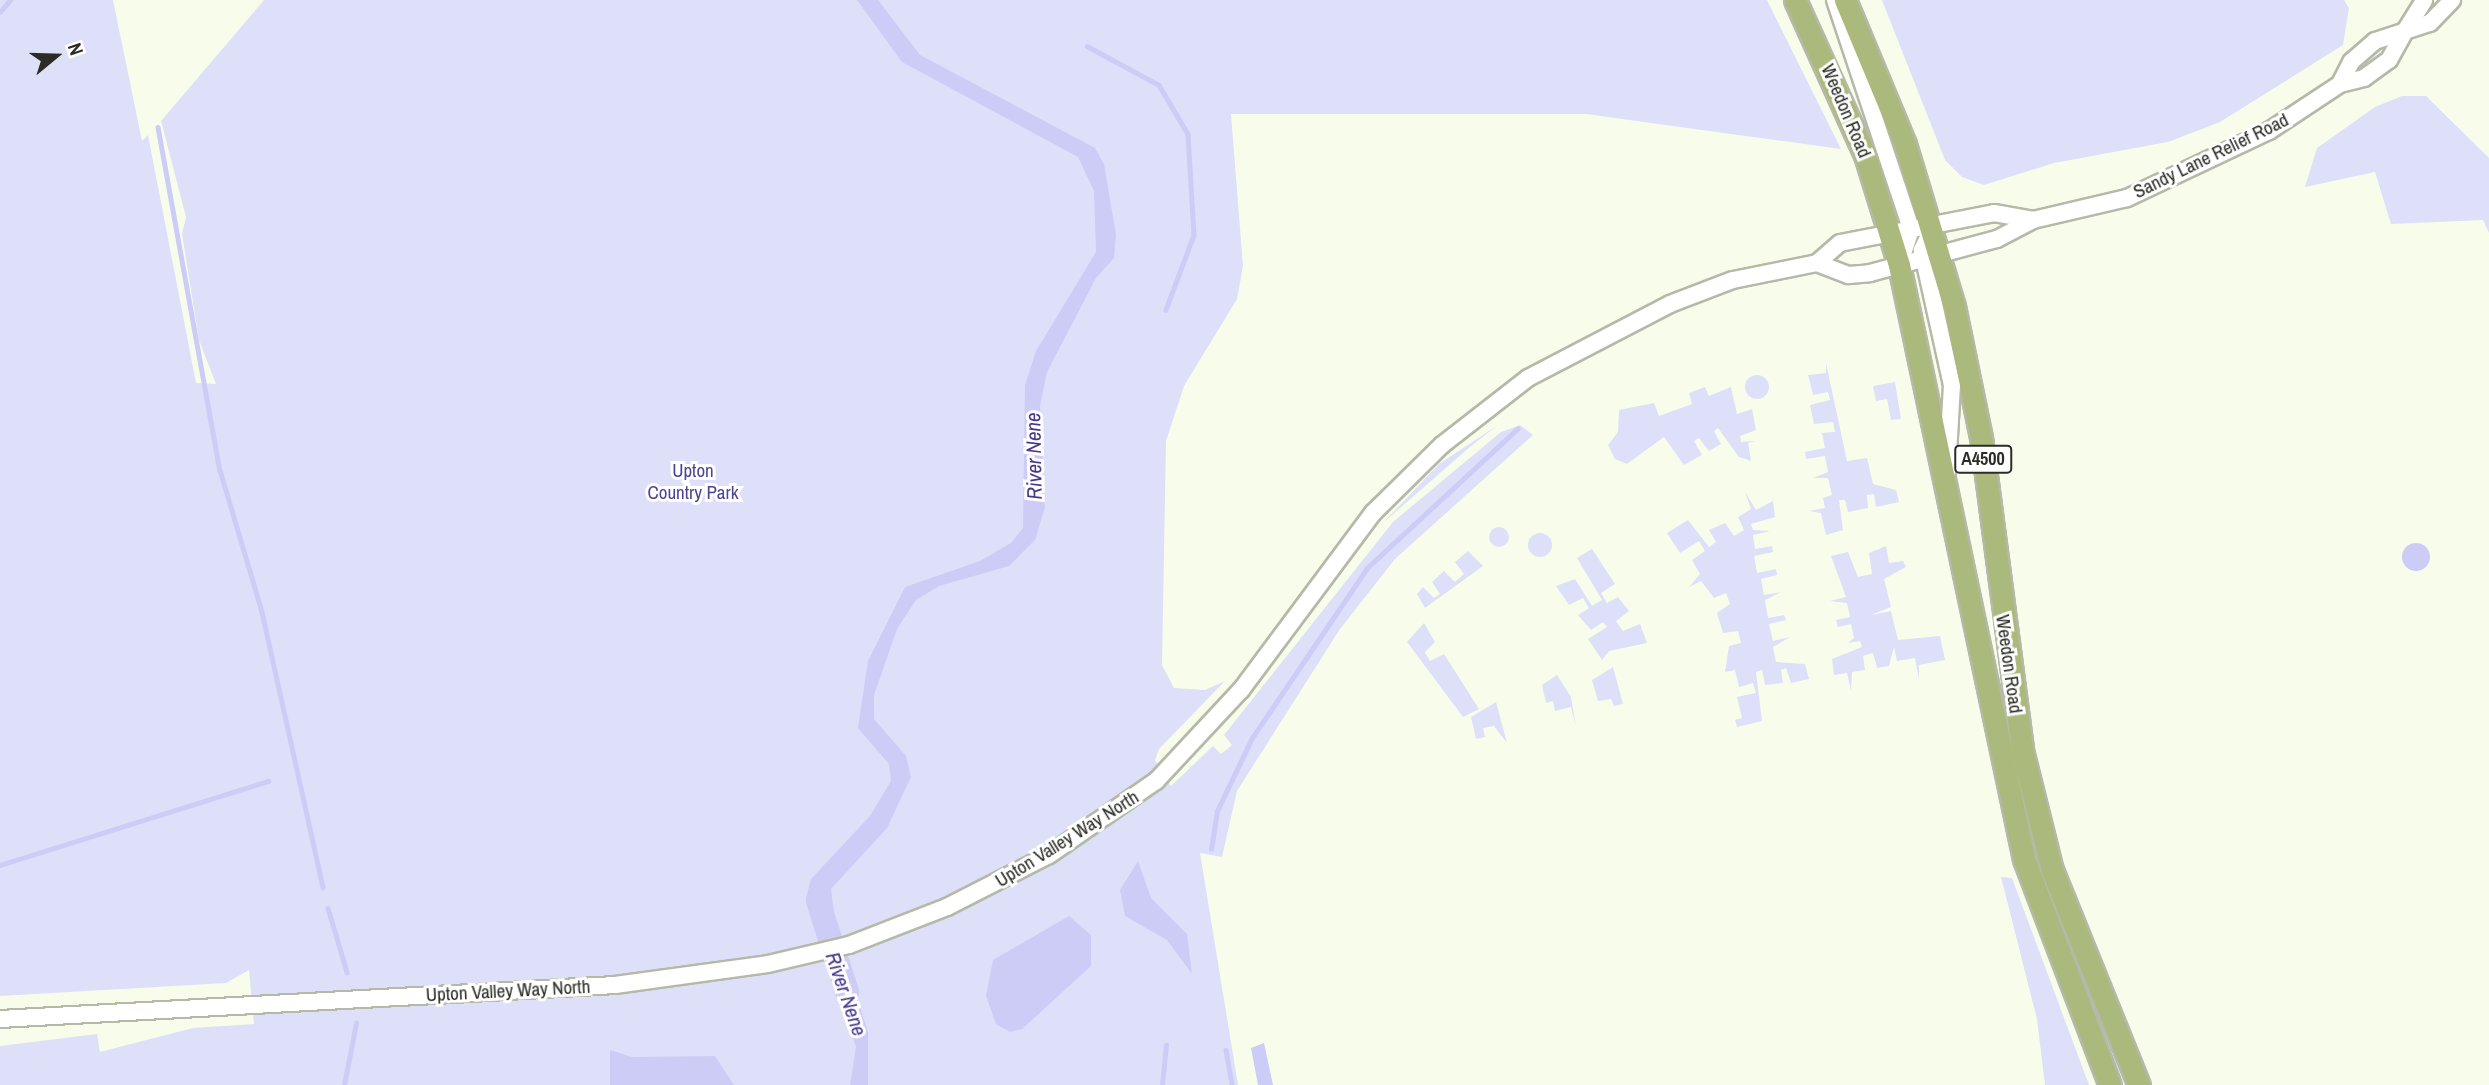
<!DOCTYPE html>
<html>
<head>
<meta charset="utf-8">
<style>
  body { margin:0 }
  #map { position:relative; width:2489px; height:1085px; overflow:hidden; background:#f8fdeb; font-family:"Archivo Narrow",sans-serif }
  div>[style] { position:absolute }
  .green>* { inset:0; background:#dedff9 }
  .round { border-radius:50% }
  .water>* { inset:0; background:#ccccf7 }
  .stream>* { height:4.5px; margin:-2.25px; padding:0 2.25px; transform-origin:2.25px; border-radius:2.25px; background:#ccccf7 }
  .river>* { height:24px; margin:-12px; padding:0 12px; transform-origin:12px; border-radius:12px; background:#ccccf7 }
  .roads { filter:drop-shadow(2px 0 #b5b9a8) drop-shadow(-2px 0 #b5b9a8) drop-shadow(0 2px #b5b9a8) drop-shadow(0 -2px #b5b9a8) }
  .tertiary>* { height:16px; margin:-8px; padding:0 8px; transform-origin:8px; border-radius:8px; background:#fff }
  .trunk>* { height:21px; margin:-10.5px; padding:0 10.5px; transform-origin:10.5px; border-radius:10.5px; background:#abba7c }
  span { translate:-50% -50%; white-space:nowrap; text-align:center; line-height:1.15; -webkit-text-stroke:6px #fff; paint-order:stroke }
  .shield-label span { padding:2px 5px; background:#fff; border:2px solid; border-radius:5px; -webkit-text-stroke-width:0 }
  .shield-label { font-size:18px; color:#2a2c25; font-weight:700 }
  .street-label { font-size:19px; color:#2a2c25 }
  .park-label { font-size:19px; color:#4d4293 }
  .water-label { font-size:21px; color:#453989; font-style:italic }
  .north { position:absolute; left:21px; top:21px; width:70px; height:70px; -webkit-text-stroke:5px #fff; paint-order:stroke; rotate:71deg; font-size:19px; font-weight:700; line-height:28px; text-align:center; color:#2a2c25 }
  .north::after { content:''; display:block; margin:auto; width:24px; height:32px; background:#2a2c25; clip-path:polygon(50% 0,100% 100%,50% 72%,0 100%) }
</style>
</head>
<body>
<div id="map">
  <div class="green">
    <i style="clip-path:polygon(0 0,113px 0,142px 141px,148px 135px,196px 383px,216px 384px,199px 340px,182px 234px,186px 217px,161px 121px,264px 0,1767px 0,1841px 149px,1586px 114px,1231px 114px,1243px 266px,1237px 299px,1184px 386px,1166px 441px,1162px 665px,1174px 688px,1205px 690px,1225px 681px,1159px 749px,1155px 760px,1171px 786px,1213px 746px,1221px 754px,1232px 745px,1224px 735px,1393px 522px,1501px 432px,1520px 425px,1533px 435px,1395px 559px,1340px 629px,1237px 791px,1222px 857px,1200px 853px,1238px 1085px,0 1085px,0 1046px,97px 1034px,100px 1052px,193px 1028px,254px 1024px,249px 970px,226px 983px,0 996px)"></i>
    <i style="clip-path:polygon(1882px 0,2344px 0,2349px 8px,2343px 45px,2220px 122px,2168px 142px,2054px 163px,1984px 185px,1962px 177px,1945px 160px)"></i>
    <i style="clip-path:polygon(2402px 96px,2426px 96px,2489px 158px,2489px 233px,2483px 220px,2391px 224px,2375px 172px,2305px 187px,2317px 148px,2375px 107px)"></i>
    <i style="clip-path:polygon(1826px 363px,1847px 461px,1867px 458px,1873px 484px,1896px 490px,1899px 502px,1876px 507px,1874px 494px,1867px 495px,1868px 508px,1848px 512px,1845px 500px,1839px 500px,1843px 530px,1826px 535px,1821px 513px,1809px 511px,1825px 508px,1823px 498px,1832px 495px,1828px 478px,1813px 478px,1828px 472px,1825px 456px,1806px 459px,1805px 452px,1825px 448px,1822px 433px,1835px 432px,1833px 422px,1814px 424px,1810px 405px,1830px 400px,1828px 392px,1813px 395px,1808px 375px,1826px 373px)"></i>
    <i class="round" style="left:1745px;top:375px;width:24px;height:24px"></i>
    <i style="clip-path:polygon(1895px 382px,1901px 419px,1891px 420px,1887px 399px,1876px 401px,1873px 386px)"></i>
    <i style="clip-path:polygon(1705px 387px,1709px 396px,1731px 387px,1737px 414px,1752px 409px,1756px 430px,1740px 436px,1741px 442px,1756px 441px,1748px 443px,1751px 461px,1739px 457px,1718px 428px,1714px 431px,1721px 444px,1709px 451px,1699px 438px,1694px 441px,1702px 455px,1684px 465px,1664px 437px,1627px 464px,1615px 459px,1608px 445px,1618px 432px,1619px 410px,1654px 403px,1659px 416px,1692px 404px,1689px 393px)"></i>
    <i style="clip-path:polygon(1498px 425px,1471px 446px,1383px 523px,1439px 464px)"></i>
    <i style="clip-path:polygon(1745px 492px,1756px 510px,1773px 501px,1775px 517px,1751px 524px,1753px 530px,1770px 531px,1753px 535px,1755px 549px,1772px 546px,1773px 552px,1754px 556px,1757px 573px,1776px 569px,1777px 575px,1761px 579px,1764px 595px,1781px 592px,1765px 600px,1768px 618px,1784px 615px,1786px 620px,1769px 624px,1773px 641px,1790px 637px,1773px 647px,1776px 662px,1805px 664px,1809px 679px,1791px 683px,1786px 668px,1781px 670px,1783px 683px,1765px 685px,1762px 670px,1756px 672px,1762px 721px,1737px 727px,1735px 720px,1742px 718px,1737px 697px,1756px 693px,1753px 683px,1739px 687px,1735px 670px,1725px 672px,1729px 646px,1741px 643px,1738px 631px,1723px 633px,1717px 613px,1730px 604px,1726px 593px,1714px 598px,1701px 581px,1689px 587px,1700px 574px,1692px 560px,1705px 551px,1699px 541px,1680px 553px,1667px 533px,1688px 520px,1709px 547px,1716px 542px,1709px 530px,1725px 523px,1734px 536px,1744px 530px,1738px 517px,1751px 509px)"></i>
    <i class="round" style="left:1489px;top:527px;width:20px;height:20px"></i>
    <i class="round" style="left:1528px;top:533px;width:24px;height:24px"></i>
    <i style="clip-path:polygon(1886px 546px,1889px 563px,1903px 561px,1906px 567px,1884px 579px,1891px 607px,1871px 615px,1891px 611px,1898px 640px,1940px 636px,1945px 660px,1919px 665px,1919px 680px,1915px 658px,1897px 661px,1894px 647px,1889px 666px,1877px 668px,1873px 653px,1863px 656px,1865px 670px,1852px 672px,1851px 691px,1847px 673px,1834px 675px,1832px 659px,1862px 647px,1860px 641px,1848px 643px,1854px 638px,1851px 624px,1838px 627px,1836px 620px,1850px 617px,1847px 603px,1830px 601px,1846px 597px,1831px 556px,1848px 552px,1858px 577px,1872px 574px,1869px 553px)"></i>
    <i style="clip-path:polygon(1592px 549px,1615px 584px,1601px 593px,1607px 603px,1618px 597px,1629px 611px,1616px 621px,1623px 631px,1640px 624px,1647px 643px,1609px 651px,1602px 660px,1588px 639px,1607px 627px,1603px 622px,1591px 630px,1578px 615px,1589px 608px,1583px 598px,1569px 605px,1556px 586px,1575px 579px,1592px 606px,1602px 600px,1577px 558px)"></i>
    <i style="clip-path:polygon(1468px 551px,1483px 566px,1425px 608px,1417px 594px,1423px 587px,1434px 598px,1440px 594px,1432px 582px,1444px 571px,1455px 582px,1464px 574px,1455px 562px)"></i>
    <i style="clip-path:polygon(1424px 623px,1435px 642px,1425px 652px,1430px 661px,1444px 654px,1479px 709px,1463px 717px,1407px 642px)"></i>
    <i style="clip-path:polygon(1613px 667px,1623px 704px,1614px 706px,1611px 699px,1598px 701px,1592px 680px)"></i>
    <i style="clip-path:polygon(1557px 675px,1571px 697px,1576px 727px,1571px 707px,1555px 711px,1553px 701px,1546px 703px,1542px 685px)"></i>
    <i style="clip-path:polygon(1496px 702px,1507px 743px,1494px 726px,1483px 728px,1485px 737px,1476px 739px,1471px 717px)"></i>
    <i style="clip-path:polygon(2001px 877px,2012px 878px,2089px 1085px,2045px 1085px,2037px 1019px)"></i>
  </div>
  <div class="water">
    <i style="clip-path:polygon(857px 0,878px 0,920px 55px,1095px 148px,1104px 164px,1116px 235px,1114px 258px,1096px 278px,1047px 372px,1040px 406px,1045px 507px,1035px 540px,1009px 566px,939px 586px,916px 600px,897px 629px,874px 695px,874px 719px,906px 756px,911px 777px,887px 828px,831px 889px,836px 930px,819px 935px,806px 898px,811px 879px,870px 816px,891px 781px,889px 764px,858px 728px,868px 661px,905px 587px,980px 561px,1011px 543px,1023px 528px,1025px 385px,1036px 351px,1096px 252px,1094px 191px,1078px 157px,902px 62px)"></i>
    <i class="round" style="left:2402px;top:543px;width:28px;height:28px"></i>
    <i style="clip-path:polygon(1138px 861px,1151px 898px,1187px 934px,1192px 974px,1167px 940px,1125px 916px,1120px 890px)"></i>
    <i style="clip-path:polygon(1069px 916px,1091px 935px,1091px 966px,1022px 1029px,1010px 1032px,996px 1024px,986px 996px,993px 960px)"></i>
    <i style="clip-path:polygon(844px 958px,868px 1032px,868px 1085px,850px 1085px,856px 1047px,828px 963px)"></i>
    <i style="clip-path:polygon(1264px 1043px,1273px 1085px,1258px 1085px,1251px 1048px)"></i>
    <i style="clip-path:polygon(610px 1050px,632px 1057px,715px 1056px,734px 1085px,610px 1085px)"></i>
  </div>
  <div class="stream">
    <i style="left:0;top:12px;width:16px;rotate:-50deg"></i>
    <i style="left:1087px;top:46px;width:82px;rotate:28.4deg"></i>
    <i style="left:1159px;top:85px;width:57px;rotate:59.4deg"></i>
    <i style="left:1188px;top:134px;width:101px;rotate:86.6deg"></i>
    <i style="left:1194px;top:235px;width:80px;rotate:110.5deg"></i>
    <i style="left:158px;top:127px;width:349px;rotate:79.8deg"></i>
    <i style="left:220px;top:470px;width:148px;rotate:73.5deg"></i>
    <i style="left:262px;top:612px;width:282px;rotate:77.5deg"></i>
    <i style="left:1211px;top:849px;width:38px;rotate:-81deg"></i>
    <i style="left:1217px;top:811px;width:81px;rotate:-64.4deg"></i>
    <i style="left:1252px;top:738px;width:205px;rotate:-55.9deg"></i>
    <i style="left:1367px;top:568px;width:205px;rotate:-42.8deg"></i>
    <i style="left:0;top:865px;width:281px;rotate:-17.4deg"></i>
    <i style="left:328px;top:908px;width:67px;rotate:73.5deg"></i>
    <i style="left:1226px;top:1050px;width:36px;rotate:80deg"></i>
    <i style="left:344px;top:1085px;width:63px;rotate:-79deg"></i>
    <i style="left:1162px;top:1085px;width:40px;rotate:-84.3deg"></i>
  </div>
  <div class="river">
    <i style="left:818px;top:901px;width:96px;rotate:72.3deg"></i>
  </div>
  <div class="roads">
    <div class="tertiary">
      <i style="left:1835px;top:0;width:241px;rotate:71.6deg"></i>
      <i style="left:1911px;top:229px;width:38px;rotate:108deg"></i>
      <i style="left:2340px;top:84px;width:25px;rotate:-63deg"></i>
      <i style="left:2351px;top:62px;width:32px;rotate:-41deg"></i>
      <i style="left:2375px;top:41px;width:32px;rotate:-18deg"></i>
      <i style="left:2405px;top:31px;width:36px;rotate:-58deg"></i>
      <i style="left:1933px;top:228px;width:25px;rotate:117deg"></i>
      <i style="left:1922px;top:250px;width:138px;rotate:77.5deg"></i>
      <i style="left:1952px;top:385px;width:87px;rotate:93.3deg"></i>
      <i style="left:1817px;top:263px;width:34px;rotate:21deg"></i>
      <i style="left:1849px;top:275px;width:21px;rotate:-5deg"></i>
      <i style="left:1870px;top:273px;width:131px;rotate:-15deg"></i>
      <i style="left:1997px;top:239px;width:41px;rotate:-27.8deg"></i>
      <i style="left:2033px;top:220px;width:97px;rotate:-13.2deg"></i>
      <i style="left:2127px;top:198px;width:157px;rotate:-25.3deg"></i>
      <i style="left:2269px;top:131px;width:85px;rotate:-33.5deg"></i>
      <i style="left:2340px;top:84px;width:25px;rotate:-14deg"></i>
      <i style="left:2364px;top:78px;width:31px;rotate:-36deg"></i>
      <i style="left:2389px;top:60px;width:33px;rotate:-61deg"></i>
      <i style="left:2405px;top:31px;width:26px;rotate:-18deg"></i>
      <i style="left:2430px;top:23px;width:32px;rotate:-46deg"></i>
      <i style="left:0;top:1019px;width:616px;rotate:-3.16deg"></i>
      <i style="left:615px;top:985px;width:154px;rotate:-7.8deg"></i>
      <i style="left:768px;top:964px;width:83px;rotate:-13.2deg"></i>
      <i style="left:849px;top:945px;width:105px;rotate:-21.2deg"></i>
      <i style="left:947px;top:907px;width:114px;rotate:-27deg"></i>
      <i style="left:1049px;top:855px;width:130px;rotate:-34.7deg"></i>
      <i style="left:1156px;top:781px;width:125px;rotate:-47deg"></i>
      <i style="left:1241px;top:690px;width:221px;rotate:-53.3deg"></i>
      <i style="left:1373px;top:513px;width:97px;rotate:-44.6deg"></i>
      <i style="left:1442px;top:445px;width:109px;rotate:-37.9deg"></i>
      <i style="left:1528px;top:378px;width:160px;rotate:-27.5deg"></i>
      <i style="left:1670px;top:304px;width:67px;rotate:-20.9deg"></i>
      <i style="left:1733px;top:280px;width:86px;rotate:-11.4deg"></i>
      <i style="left:1817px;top:263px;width:30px;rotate:-41deg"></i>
      <i style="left:1840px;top:243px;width:157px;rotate:-11deg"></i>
      <i style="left:1994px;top:213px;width:40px;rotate:10deg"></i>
    </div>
    <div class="trunk">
      <i style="left:1795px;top:0;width:170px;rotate:65.7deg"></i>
      <i style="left:1865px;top:155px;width:115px;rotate:72.8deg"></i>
      <i style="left:1899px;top:265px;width:607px;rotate:78.12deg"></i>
      <i style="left:2024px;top:859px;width:242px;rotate:69.2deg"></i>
      <i style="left:1845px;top:0;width:156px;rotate:67.4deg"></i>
      <i style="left:1905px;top:144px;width:169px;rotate:73.2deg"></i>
      <i style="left:1954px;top:306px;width:134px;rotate:78.4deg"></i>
      <i style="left:1981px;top:437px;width:320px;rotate:82.5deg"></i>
      <i style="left:2023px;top:754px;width:120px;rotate:76deg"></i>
      <i style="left:2052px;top:870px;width:232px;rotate:68deg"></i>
    </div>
  </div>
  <div class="shield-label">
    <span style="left:1983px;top:459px">A4500</span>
  </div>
  <div class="street-label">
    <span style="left:1846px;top:111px;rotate:67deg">Weedon Road</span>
    <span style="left:2211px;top:156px;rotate:-26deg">Sandy Lane Relief Road</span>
    <span style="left:2009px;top:664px;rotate:82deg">Weedon Road</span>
    <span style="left:1067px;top:839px;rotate:-32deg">Upton Valley Way North</span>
    <span style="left:508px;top:991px;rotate:-3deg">Upton Valley Way North</span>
  </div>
  <div class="park-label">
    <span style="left:693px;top:482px">Upton<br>Country Park</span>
  </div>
  <div class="water-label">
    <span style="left:1034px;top:456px;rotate:-91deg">River Nene</span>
    <span style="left:846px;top:994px;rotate:71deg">River Nene</span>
  </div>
  <div class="north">N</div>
</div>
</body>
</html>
